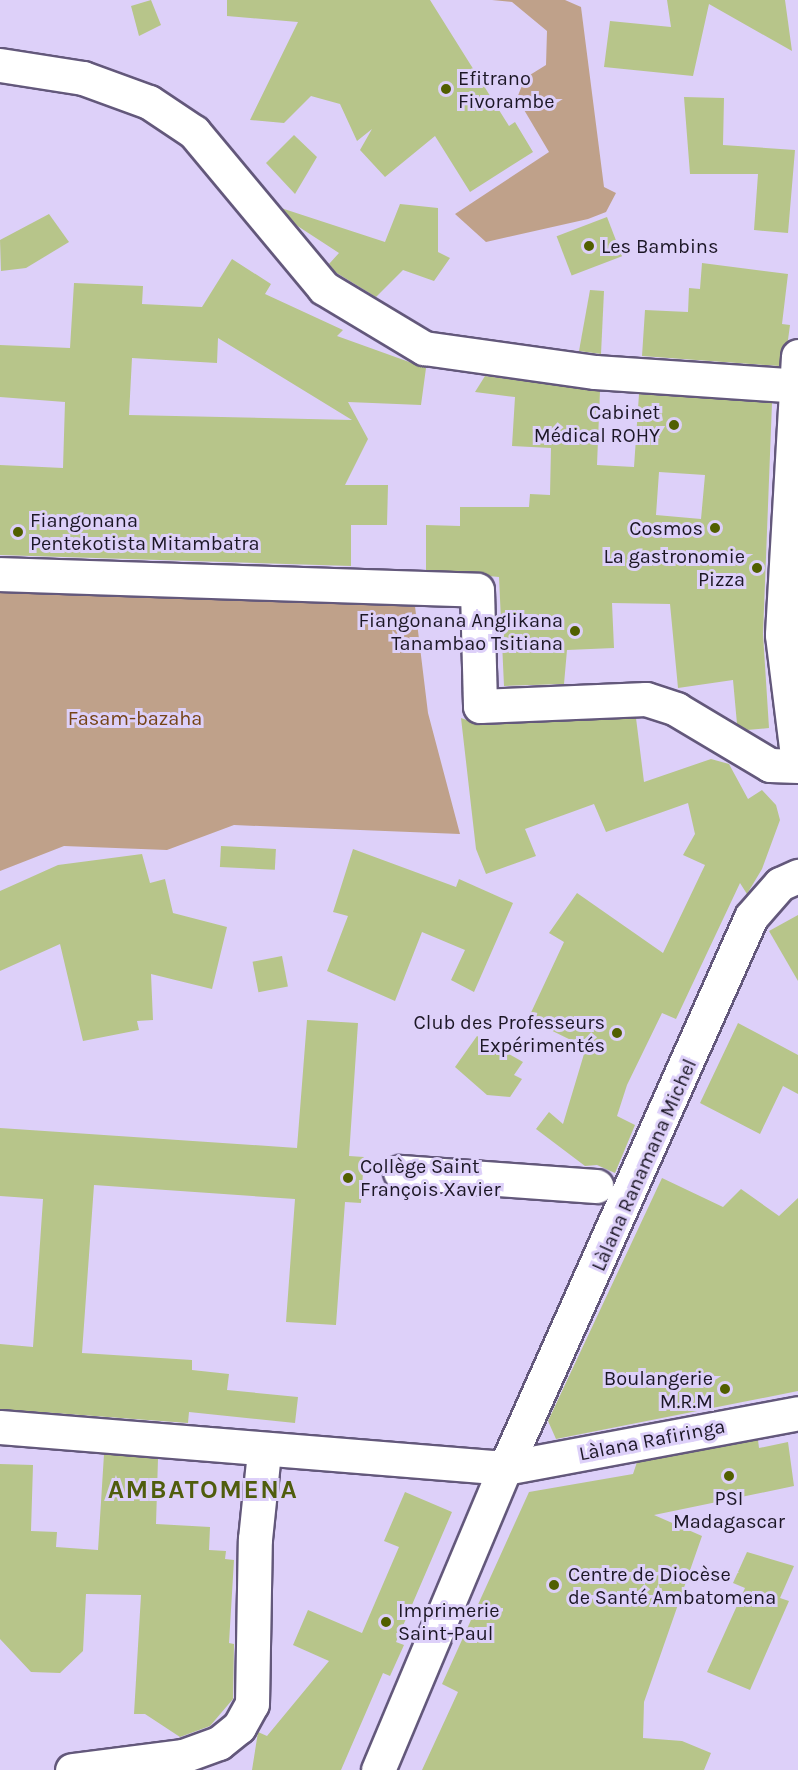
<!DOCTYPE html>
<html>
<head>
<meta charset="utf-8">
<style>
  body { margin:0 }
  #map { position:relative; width:798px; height:1770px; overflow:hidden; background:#ddd0f9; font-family:Karla,sans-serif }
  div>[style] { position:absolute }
  .green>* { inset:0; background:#bfa18a }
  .building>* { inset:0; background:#b7c58a; transform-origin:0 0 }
  .roads { filter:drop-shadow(2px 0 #63587b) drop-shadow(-2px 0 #63587b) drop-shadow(0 2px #63587b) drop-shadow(0 -2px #63587b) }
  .minor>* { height:33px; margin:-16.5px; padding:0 16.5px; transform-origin:16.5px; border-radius:16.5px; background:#fff }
  .dots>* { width:16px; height:16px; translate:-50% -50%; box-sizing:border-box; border:3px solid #ddd0f9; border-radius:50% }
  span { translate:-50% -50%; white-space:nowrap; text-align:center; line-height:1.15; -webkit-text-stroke:6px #ddd0f9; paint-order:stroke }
  .poi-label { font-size:20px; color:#1c1726 }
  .left { translate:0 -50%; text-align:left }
  .right { translate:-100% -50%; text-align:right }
  .park-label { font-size:20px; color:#754417 }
  .street-label { font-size:20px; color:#1c1726 }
  .district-label { font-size:26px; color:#505d0d; font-weight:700; letter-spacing:1.5px }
</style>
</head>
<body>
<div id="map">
  <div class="green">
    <i style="clip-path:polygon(492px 0,565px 0,581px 7px,604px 187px,616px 193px,606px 212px,588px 219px,486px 242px,455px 214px,549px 152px,517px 98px,525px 78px,546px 65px,547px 31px,512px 2px)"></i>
    <i style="clip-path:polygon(0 584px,414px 598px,428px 713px,460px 834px,234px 825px,167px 850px,64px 846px,0 871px)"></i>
  </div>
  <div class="building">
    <i style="clip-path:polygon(151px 0,161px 25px,139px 36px,131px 6px)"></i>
    <i style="clip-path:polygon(227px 0,430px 0,509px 126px,515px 122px,533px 152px,470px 192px,435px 136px,385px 177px,360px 150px,372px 129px,357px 141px,340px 104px,311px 96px,284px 123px,250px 120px,298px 22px,227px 16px)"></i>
    <i style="clip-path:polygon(667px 0,785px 0,792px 51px,709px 4px,693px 76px,604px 67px,610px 21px,671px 27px)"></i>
    <i style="clip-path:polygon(684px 97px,724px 98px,723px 145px,795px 150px,788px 233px,754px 230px,758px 174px,690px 174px)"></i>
    <i style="clip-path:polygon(294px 135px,317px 157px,295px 194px,266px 163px)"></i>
    <i style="clip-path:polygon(400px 204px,438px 208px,438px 252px,450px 258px,434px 281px,403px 270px,376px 297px,335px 272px,329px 264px,339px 253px,296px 225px,281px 208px,385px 242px)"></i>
    <i style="clip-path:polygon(49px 214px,69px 242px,26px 268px,1px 271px,0 240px)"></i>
    <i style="left:607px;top:217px;width:42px;height:54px;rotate:69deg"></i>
    <i style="clip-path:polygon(evenodd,232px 259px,271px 284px,265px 294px,343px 330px,337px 336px,426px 368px,421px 405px,348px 402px,368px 439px,345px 485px,388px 485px,387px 525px,351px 525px,351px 566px,0 555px,0 465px,63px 468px,65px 402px,0 397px,0 345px,70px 348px,74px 283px,143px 286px,142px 304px,202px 307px,232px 259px,218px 338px,352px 420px,129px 415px,132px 358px,217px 363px,218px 338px)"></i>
    <i style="clip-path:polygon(702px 263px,788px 274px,782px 324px,790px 325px,788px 340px,779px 366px,642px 356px,645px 310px,688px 312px,689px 288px,700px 289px)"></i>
    <i style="clip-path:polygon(590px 290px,604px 291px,601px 354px,579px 351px)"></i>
    <i style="clip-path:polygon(evenodd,485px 376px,600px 391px,597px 465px,634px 467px,639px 394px,772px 403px,763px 634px,769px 728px,747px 730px,737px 724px,733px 680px,678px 688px,670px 604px,612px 603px,614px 648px,567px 650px,564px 684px,504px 686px,499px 577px,426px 570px,426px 525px,460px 526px,460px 507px,529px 507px,530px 494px,550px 495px,551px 448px,512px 446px,515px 397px,475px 392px,485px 376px,659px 472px,705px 475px,701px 519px,656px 515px,659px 472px)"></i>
    <i style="clip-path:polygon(461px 718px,481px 725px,636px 718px,644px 782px,711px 759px,729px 764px,748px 799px,762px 790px,776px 805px,780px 820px,762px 869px,747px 894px,740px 883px,676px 1019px,662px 1013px,627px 1085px,617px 1116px,635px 1125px,615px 1173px,597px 1165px,585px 1166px,536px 1129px,549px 1112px,563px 1124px,584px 1054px,574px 1049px,577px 1043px,528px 1019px,564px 942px,549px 933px,577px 893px,663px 953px,705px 865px,683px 855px,695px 834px,688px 803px,606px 832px,594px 804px,525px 829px,536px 856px,486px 874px,476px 849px)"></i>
    <i style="left:221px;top:846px;width:55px;height:21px;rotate:3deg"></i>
    <i style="clip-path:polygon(353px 849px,456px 887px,459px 879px,513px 903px,474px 992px,451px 980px,465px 950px,422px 932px,395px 1001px,327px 971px,348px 916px,333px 912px)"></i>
    <i style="clip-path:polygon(142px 854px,150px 883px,165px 879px,173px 913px,227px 927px,212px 989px,151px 974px,153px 1020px,137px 1021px,139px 1030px,83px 1041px,60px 944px,0 971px,0 891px,58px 865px)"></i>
    <i style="clip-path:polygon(798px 915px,798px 981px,769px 931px)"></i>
    <i style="left:282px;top:956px;width:31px;height:30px;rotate:79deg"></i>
    <i style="clip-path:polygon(307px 1020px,358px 1023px,349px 1156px,364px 1157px,361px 1203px,345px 1202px,336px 1325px,286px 1322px,295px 1199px,94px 1185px,82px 1353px,192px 1360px,192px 1370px,229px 1374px,227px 1390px,298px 1397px,295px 1423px,189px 1412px,188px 1423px,0 1409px,0 1344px,33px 1347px,43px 1199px,0 1196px,0 1128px,297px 1148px)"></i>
    <i style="clip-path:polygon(738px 1023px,798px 1055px,798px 1094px,783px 1086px,760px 1134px,700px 1103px)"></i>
    <i style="clip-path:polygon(477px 1036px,523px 1062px,514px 1075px,522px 1079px,510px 1097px,487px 1095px,455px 1067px)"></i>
    <i style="clip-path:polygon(662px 1178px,723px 1207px,741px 1189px,779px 1216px,798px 1198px,798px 1391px,556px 1439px,548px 1421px)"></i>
    <i style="clip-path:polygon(758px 1440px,759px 1448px,788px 1442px,794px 1486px,654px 1515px,702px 1536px,644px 1702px,643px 1738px,682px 1741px,711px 1753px,704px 1770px,422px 1770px,458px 1692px,442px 1684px,529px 1492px,633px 1474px,637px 1462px)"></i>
    <i style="clip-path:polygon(104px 1454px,158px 1459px,156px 1524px,210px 1527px,209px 1550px,226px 1551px,225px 1559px,234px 1560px,229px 1643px,234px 1644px,233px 1699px,210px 1726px,180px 1737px,145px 1714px,134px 1714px,141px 1595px,86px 1594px,83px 1651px,60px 1673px,31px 1672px,0 1639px,0 1464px,33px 1465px,31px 1531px,57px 1532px,56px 1547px,98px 1550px)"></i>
    <i style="clip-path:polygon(405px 1492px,452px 1512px,396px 1642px,404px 1645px,390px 1676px,383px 1673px,341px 1770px,252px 1770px,258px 1732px,267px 1736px,329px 1661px,293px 1645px,308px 1610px,362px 1633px,399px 1547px,384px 1541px)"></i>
    <i style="clip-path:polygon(747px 1552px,794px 1566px,780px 1598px,789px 1601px,750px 1690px,707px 1672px,745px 1588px,733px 1583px)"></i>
  </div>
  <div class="roads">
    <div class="minor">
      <i style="left:0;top:65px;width:84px;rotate:8.9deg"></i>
      <i style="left:83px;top:78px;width:70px;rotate:20deg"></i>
      <i style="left:149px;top:102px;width:54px;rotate:33.7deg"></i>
      <i style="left:194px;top:132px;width:203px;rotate:50.2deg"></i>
      <i style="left:324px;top:288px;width:117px;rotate:31deg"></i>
      <i style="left:424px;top:348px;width:173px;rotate:8deg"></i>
      <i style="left:595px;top:372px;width:203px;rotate:3.9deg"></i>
      <i style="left:798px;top:356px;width:279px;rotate:93.3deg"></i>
      <i style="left:782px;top:635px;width:129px;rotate:82.9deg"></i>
      <i style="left:0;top:574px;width:477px;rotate:1.9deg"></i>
      <i style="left:477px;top:590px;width:116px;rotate:88.5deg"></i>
      <i style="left:480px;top:706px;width:166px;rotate:-2.4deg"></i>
      <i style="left:646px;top:699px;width:32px;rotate:18deg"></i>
      <i style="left:676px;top:709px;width:109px;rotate:30.8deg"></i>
      <i style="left:770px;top:765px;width:28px;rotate:2deg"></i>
      <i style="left:400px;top:1172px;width:197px;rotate:4.1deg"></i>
      <i style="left:0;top:1427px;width:507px;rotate:4.64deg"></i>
      <i style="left:505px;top:1468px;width:298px;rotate:-10.6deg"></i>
      <i style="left:72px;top:1770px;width:112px;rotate:-7.2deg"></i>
      <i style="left:183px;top:1756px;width:38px;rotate:-20deg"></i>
      <i style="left:219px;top:1743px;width:26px;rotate:-39deg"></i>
      <i style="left:239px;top:1727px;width:26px;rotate:-61deg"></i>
      <i style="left:252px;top:1704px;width:165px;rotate:-89deg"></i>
      <i style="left:255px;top:1539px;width:87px;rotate:-84.1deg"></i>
      <i style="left:378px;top:1770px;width:328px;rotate:-67.2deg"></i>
      <i style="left:505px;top:1468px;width:603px;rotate:-65.94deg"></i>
      <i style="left:751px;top:917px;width:44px;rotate:-48.7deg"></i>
      <i style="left:780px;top:884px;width:20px;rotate:-24deg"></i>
    </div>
  </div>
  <div class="dots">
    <i style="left:446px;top:89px;background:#515f00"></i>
    <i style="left:589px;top:246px;background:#515f00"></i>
    <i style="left:674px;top:425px;background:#515f00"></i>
    <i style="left:715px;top:528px;background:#515f00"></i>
    <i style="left:18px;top:532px;background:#515f00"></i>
    <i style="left:757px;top:568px;background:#515f00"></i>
    <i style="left:575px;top:631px;background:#515f00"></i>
    <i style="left:617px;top:1033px;background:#515f00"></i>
    <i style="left:348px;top:1178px;background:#515f00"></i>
    <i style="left:725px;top:1389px;background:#515f00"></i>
    <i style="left:729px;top:1476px;background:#515f00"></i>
    <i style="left:554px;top:1585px;background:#515f00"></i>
    <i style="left:386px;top:1622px;background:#515f00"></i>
  </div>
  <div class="poi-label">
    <span class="left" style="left:458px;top:90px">Efitrano<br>Fivorambe</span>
    <span class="left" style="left:601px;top:246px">Les Bambins</span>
    <span class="right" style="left:660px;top:424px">Cabinet<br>Médical ROHY</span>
    <span class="left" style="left:30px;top:532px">Fiangonana<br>Pentekotista Mitambatra</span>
    <span class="right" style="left:703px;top:528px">Cosmos</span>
    <span class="right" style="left:745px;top:568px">La gastronomie<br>Pizza</span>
    <span class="right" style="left:563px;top:632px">Fiangonana Anglikana<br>Tanambao Tsitiana</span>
    <span class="right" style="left:605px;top:1034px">Club des Professeurs<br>Expérimentés</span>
    <span class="left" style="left:360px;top:1178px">Collège Saint<br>François Xavier</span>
    <span class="right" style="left:713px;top:1390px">Boulangerie<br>M.R.M</span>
    <span style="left:729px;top:1510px">PSI<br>Madagascar</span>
    <span class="left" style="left:568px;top:1586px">Centre de Diocèse<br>de Santé Ambatomena</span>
    <span class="left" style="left:398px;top:1622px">Imprimerie<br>Saint-Paul</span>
  </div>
  <div class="park-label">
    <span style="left:135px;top:718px">Fasam-bazaha</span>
  </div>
  <div class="street-label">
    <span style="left:644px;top:1165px;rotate:-66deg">Làlana Ranamana Michel</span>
    <span style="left:652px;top:1440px;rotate:-11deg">Làlana Rafiringa</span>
  </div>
  <div class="district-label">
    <span style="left:203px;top:1490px">AMBATOMENA</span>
  </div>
</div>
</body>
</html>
